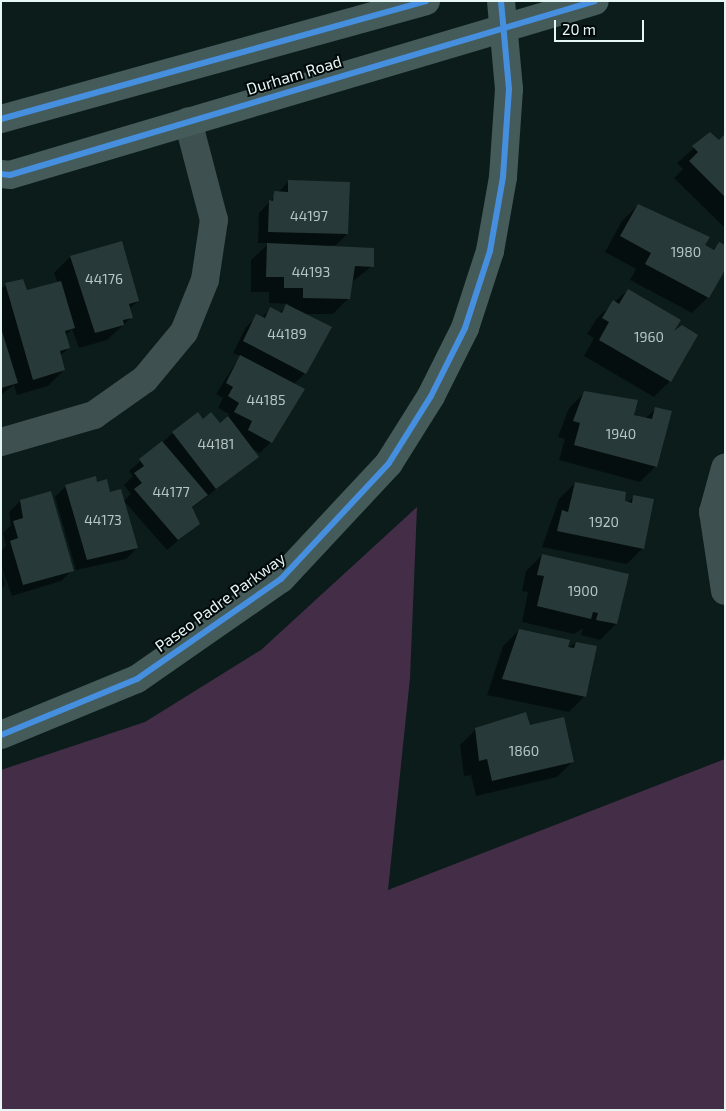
<!DOCTYPE html>
<html>
<head>
<meta charset="utf-8">
<style>
  body { margin:0 }
  #map { position:relative; width:726px; height:1111px; overflow:hidden; background:#0b1c1b; font-family:"Exo 2",sans-serif }
  div>[style] { position:absolute }
  .green>* { inset:0; background:#442e47 }
  .shadow>* { inset:0; background:#0007 }
  .building>* { inset:0; background:#283939 }
  .minor>* { height:28px; margin:-14px; padding:0 14px; transform-origin:14px; border-radius:14px; background:#3e504f }
  .secondary>* { height:28px; margin:-14px; padding:0 14px; transform-origin:14px; border-radius:14px; background:#445b5a }
  .cycleway>* { height:6px; margin:-3px; padding:0 3px; transform-origin:3px; border-radius:3px; background:#468fdf }
  span { translate:-50% -50%; white-space:nowrap; text-align:center; line-height:1.15; -webkit-text-stroke:4px #020909; paint-order:stroke }
  .number-label { font-size:14px; color:#b6c7c6 }
  .number-label span { -webkit-text-stroke-width:0 }
  .street-label { font-size:16px; color:#e6f6f5 }
  .frame { position:absolute; inset:0; border:2px solid #e6f6f5; pointer-events:none }
  .scale { position:absolute; left:554px; top:20px; width:90px; height:22px; box-sizing:border-box; border:2px solid #e6f6f5; border-top:0; padding-left:6px; font-size:15px; line-height:18px; white-space:nowrap; color:#e6f6f5; -webkit-text-stroke:4px #020909; paint-order:stroke }
</style>
</head>
<body>
<div id="map">
  <div class="green">
    <i style="clip-path:polygon(417px 507px,410px 678px,388px 890px,725px 759px,725px 1110px,1px 1110px,1px 770px,145px 722px,261px 650px)"></i>
  </div>
  <div class="shadow">
    <i style="clip-path:polygon(710px 134px,719px 142px,725px 136px,725px 228px,674px 178px,683px 169px,677px 163px)"></i>
    <i style="clip-path:polygon(289px 181px,347px 234px,336px 245px,318px 247px,372px 266px,352px 282px,349px 298px,333px 314px,302px 314px,305px 373px,294px 384px,271px 442px,260px 453px,251px 448px,257px 457px,191px 509px,198px 524px,167px 550px,124px 501px,131px 494px,124px 485px,133px 476px,129px 471px,173px 433px,203px 420px,219px 425px,226px 419px,229px 414px,218px 408px,223px 398px,216px 394px,240px 356px,233px 353px,246px 327px,257px 316px,261px 318px,270px 309px,279px 313px,289px 304px,269px 303px,269px 292px,251px 292px,251px 260px,269px 243px,258px 243px,259px 213px)"></i>
    <i style="clip-path:polygon(638px 205px,712px 251px,719px 243px,708px 297px,692px 313px,630px 280px,636px 269px,605px 252px,622px 221px)"></i>
    <i style="clip-path:polygon(70px 257px,138px 301px,129px 309px,132px 317px,107px 340px,79px 348px,72px 329px,65px 336px,69px 348px,60px 356px,64px 370px,48px 386px,17px 395px,14px 385px,1px 395px,1px 289px,6px 285px,26px 292px,58px 283px,54px 273px)"></i>
    <i style="clip-path:polygon(628px 290px,670px 335px,670px 381px,654px 397px,584px 356px,594px 338px,587px 334px,598px 317px)"></i>
    <i style="clip-path:polygon(585px 392px,645px 419px,656px 408px,656px 466px,640px 482px,559px 460px,565px 439px,558px 437px,569px 408px)"></i>
    <i style="clip-path:polygon(97px 483px,110px 493px,137px 548px,126px 559px,76px 570px,55px 497px,66px 486px)"></i>
    <i style="clip-path:polygon(575px 483px,627px 503px,634px 496px,643px 548px,627px 564px,542px 547px,559px 499px)"></i>
    <i style="clip-path:polygon(20px 501px,72px 570px,61px 581px,12px 596px,1px 566px,1px 551px,6px 546px,3px 533px,11px 525px,9px 512px)"></i>
    <i style="clip-path:polygon(542px 555px,616px 624px,600px 640px,581px 635px,583px 628px,574px 634px,522px 622px,528px 592px,522px 591px,526px 571px)"></i>
    <i style="clip-path:polygon(1px 566px,5px 585px,1px 588px)"></i>
    <i style="clip-path:polygon(519px 630px,567px 648px,576px 643px,585px 696px,569px 712px,487px 695px,503px 646px)"></i>
    <i style="clip-path:polygon(529px 727px,573px 761px,557px 777px,476px 796px,471px 775px,464px 776px,460px 745px,476px 729px)"></i>
  </div>
  <div class="building">
    <i style="clip-path:polygon(710px 132px,719px 140px,725px 134px,725px 197px,689px 161px,698px 152px,692px 146px)"></i>
    <i style="clip-path:polygon(288px 180px,350px 182px,348px 234px,268px 232px,269px 200px,273px 201px,274px 191px,288px 192px)"></i>
    <i style="clip-path:polygon(638px 204px,710px 237px,705px 245px,714px 250px,719px 242px,725px 245px,725px 270px,709px 298px,645px 264px,651px 253px,620px 236px)"></i>
    <i style="clip-path:polygon(122px 241px,139px 301px,129px 304px,133px 318px,123px 320px,124px 325px,95px 333px,70px 256px)"></i>
    <i style="clip-path:polygon(267px 243px,374px 248px,374px 267px,355px 266px,350px 299px,303px 298px,303px 288px,284px 288px,284px 277px,266px 277px)"></i>
    <i style="clip-path:polygon(23px 279px,27px 290px,61px 281px,75px 328px,65px 331px,70px 348px,60px 351px,65px 370px,33px 380px,5px 283px)"></i>
    <i style="clip-path:polygon(628px 289px,681px 320px,674px 331px,682px 325px,698px 335px,671px 382px,599px 340px,609px 322px,602px 318px,613px 300px,619px 304px)"></i>
    <i style="clip-path:polygon(286px 304px,332px 327px,306px 374px,243px 341px,256px 314px,265px 318px,270px 307px,282px 313px)"></i>
    <i style="clip-path:polygon(1px 328px,18px 383px,1px 388px)"></i>
    <i style="clip-path:polygon(240px 355px,305px 389px,272px 443px,248px 430px,252px 421px,234px 412px,239px 403px,228px 396px,233px 387px,226px 383px)"></i>
    <i style="clip-path:polygon(584px 391px,638px 400px,634px 415px,652px 419px,655px 407px,672px 411px,657px 467px,574px 445px,580px 423px,573px 421px)"></i>
    <i style="clip-path:polygon(198px 412px,203px 419px,211px 412px,220px 423px,228px 416px,259px 457px,216px 489px,172px 432px)"></i>
    <i style="clip-path:polygon(162px 441px,208px 495px,192px 507px,200px 524px,178px 540px,134px 489px,142px 483px,134px 473px,144px 466px,139px 459px)"></i>
    <i style="clip-path:polygon(96px 476px,97px 482px,107px 479px,110px 492px,121px 489px,138px 548px,87px 560px,65px 485px)"></i>
    <i style="clip-path:polygon(575px 482px,626px 492px,625px 501px,632px 503px,633px 495px,654px 499px,644px 549px,557px 531px,562px 510px,568px 512px)"></i>
    <i style="clip-path:polygon(51px 491px,74px 571px,23px 585px,10px 541px,18px 538px,13px 521px,23px 518px,20px 500px)"></i>
    <i style="clip-path:polygon(542px 554px,629px 574px,617px 624px,596px 620px,598px 613px,593px 612px,591px 619px,537px 606px,544px 576px,537px 575px)"></i>
    <i style="clip-path:polygon(519px 629px,570px 640px,568px 647px,574px 648px,576px 642px,597px 646px,586px 697px,502px 679px)"></i>
    <i style="clip-path:polygon(526px 712px,530px 725px,564px 717px,574px 762px,492px 781px,487px 759px,479px 761px,475px 728px)"></i>
  </div>
  <div class="minor">
    <i style="left:1px;top:442px;width:97px;rotate:-16.2deg"></i>
    <i style="left:94px;top:415px;width:62px;rotate:-35.2deg"></i>
    <i style="left:145px;top:379px;width:61px;rotate:-50.3deg"></i>
    <i style="left:184px;top:332px;width:56px;rotate:-68deg"></i>
    <i style="left:205px;top:280px;width:61px;rotate:-81.5deg"></i>
    <i style="left:214px;top:220px;width:102px;rotate:-104.7deg"></i>
    <i style="left:725px;top:591px;width:80px;rotate:-98.6deg"></i>
    <i style="left:713px;top:512px;width:46px;rotate:-74.7deg"></i>
  </div>
  <div class="secondary">
    <i style="left:1px;top:119px;width:441px;rotate:-15.5deg"></i>
    <i style="left:1px;top:174px;width:9px;rotate:6deg"></i>
    <i style="left:10px;top:175px;width:610px;rotate:-16.56deg"></i>
    <i style="left:1px;top:735px;width:147px;rotate:-22.4deg"></i>
    <i style="left:137px;top:679px;width:175px;rotate:-34.8deg"></i>
    <i style="left:281px;top:579px;width:158px;rotate:-47deg"></i>
    <i style="left:389px;top:463px;width:79px;rotate:-57.9deg"></i>
    <i style="left:431px;top:396px;width:76px;rotate:-63.4deg"></i>
    <i style="left:465px;top:328px;width:81px;rotate:-72deg"></i>
    <i style="left:490px;top:251px;width:75px;rotate:-80deg"></i>
    <i style="left:503px;top:177px;width:88px;rotate:-86.1deg"></i>
    <i style="left:509px;top:89px;width:88px;rotate:-95.2deg"></i>
  </div>
  <div class="cycleway">
    <i style="left:1px;top:119px;width:441px;rotate:-15.5deg"></i>
    <i style="left:1px;top:174px;width:9px;rotate:6deg"></i>
    <i style="left:10px;top:175px;width:610px;rotate:-16.56deg"></i>
    <i style="left:1px;top:735px;width:147px;rotate:-22.4deg"></i>
    <i style="left:137px;top:679px;width:175px;rotate:-34.8deg"></i>
    <i style="left:281px;top:579px;width:158px;rotate:-47deg"></i>
    <i style="left:389px;top:463px;width:79px;rotate:-57.9deg"></i>
    <i style="left:431px;top:396px;width:76px;rotate:-63.4deg"></i>
    <i style="left:465px;top:328px;width:81px;rotate:-72deg"></i>
    <i style="left:490px;top:251px;width:75px;rotate:-80deg"></i>
    <i style="left:503px;top:177px;width:88px;rotate:-86.1deg"></i>
    <i style="left:509px;top:89px;width:88px;rotate:-95.2deg"></i>
  </div>
  <div class="number-label">
    <span style="left:309px;top:216px">44197</span>
    <span style="left:686px;top:252px">1980</span>
    <span style="left:311px;top:272px">44193</span>
    <span style="left:104px;top:279px">44176</span>
    <span style="left:287px;top:334px">44189</span>
    <span style="left:649px;top:337px">1960</span>
    <span style="left:266px;top:400px">44185</span>
    <span style="left:621px;top:434px">1940</span>
    <span style="left:216px;top:444px">44181</span>
    <span style="left:171px;top:492px">44177</span>
    <span style="left:103px;top:520px">44173</span>
    <span style="left:604px;top:522px">1920</span>
    <span style="left:583px;top:591px">1900</span>
    <span style="left:524px;top:751px">1860</span>
  </div>
  <div class="street-label">
    <span style="left:294px;top:75px;rotate:-17deg">Durham Road</span>
    <span style="left:220px;top:602px;rotate:-36deg">Paseo Padre Parkway</span>
  </div>
  <div class="frame"></div>
  <div class="scale">20 m</div>
</div>
</body>
</html>
